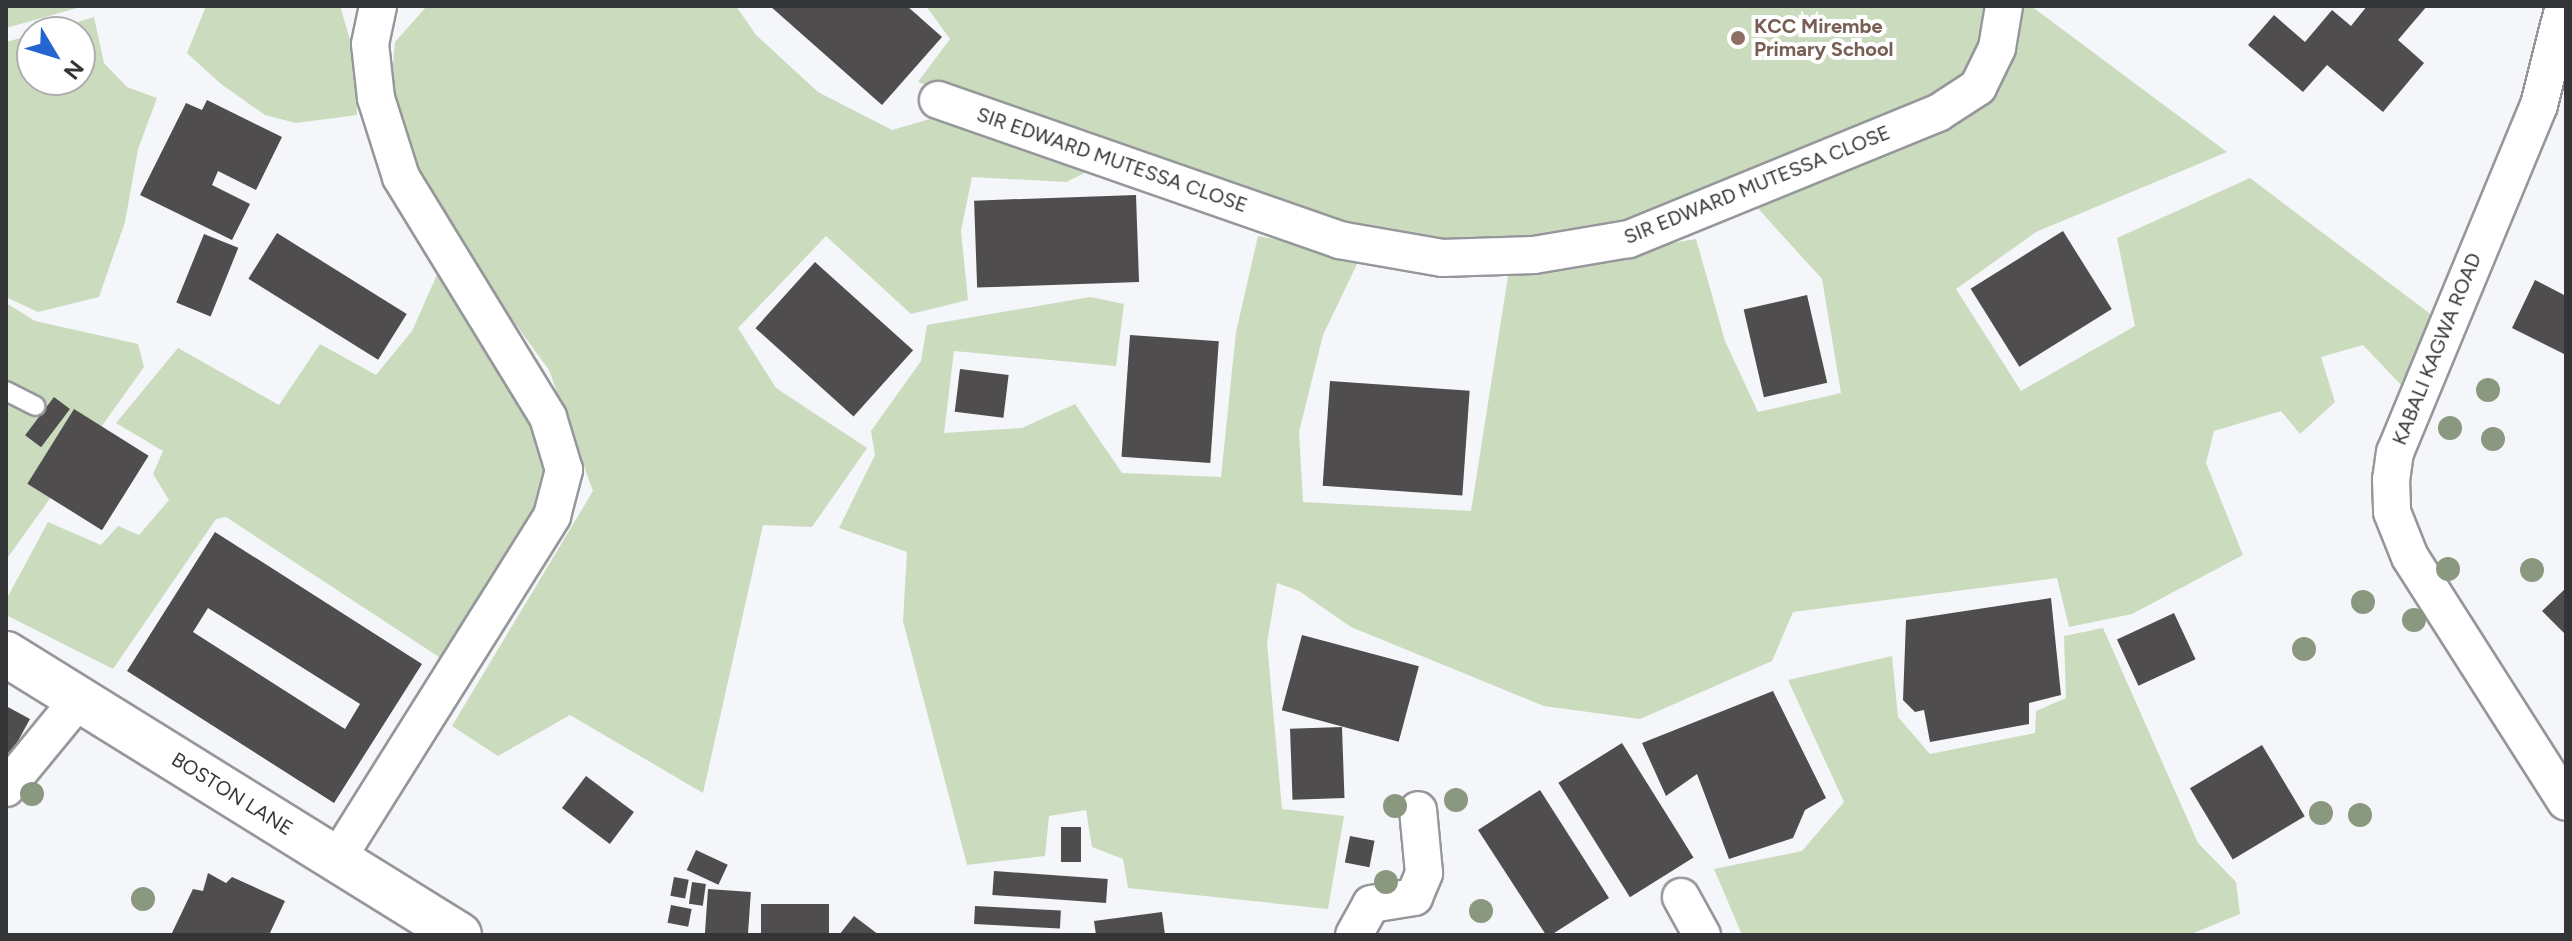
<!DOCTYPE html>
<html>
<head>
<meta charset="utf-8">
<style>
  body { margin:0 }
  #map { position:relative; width:2572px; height:941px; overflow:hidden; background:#f4f6f9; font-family:Figtree,sans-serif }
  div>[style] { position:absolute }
  .green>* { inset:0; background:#cadcbd }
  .building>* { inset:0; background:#504d4e; transform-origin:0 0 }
  .roads { filter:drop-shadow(2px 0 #96979b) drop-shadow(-2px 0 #96979b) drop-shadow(0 2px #96979b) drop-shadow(0 -2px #96979b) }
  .service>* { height:18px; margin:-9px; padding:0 9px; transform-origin:9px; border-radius:9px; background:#fff }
  .minor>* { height:36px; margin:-18px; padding:0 18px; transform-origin:18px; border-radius:18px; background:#fff }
  .tertiary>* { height:44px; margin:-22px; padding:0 22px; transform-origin:22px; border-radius:22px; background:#fff }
  .trees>* { width:24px; height:24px; margin:-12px; border-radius:50%; background:#8b9880 }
  .dots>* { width:22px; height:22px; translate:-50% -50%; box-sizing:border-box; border:4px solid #fff; border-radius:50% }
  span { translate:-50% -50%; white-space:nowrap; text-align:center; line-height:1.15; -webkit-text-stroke:8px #fff; paint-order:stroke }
  .education-label { font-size:20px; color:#785e54; font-weight:700 }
  .left { translate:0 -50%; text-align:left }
  .street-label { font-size:20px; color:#343536 }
  .frame { position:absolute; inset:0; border:8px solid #343536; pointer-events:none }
  .north { position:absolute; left:16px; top:16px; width:80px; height:80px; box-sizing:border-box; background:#fff; border:2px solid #aeaeaf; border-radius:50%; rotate:128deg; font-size:22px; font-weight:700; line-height:32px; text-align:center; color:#343536 }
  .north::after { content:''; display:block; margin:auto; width:28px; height:36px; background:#2465d1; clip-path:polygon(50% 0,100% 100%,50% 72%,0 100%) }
</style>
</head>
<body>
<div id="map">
  <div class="green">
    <i style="clip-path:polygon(6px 6px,76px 6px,77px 8px,6px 28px)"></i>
    <i style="clip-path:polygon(206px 6px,340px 6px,355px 57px,357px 115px,296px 123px,265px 115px,221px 84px,187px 53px)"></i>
    <i style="clip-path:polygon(427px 6px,736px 6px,756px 35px,818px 92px,892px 130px,930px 119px,1091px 170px,1066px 182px,972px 177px,961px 231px,968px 300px,911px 314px,826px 236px,738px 328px,776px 388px,867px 448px,812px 527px,763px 525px,703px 793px,570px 715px,498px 756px,452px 726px,593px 491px,549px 370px,466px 256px,413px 171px,391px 89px,395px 42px)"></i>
    <i style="clip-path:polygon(926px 6px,1994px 6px,1969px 76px,1939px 102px,1677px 210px,1533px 245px,1372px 238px,918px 82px,950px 39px)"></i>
    <i style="clip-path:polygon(2022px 6px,2031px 6px,2227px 152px,2036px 232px,1956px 289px,2021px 391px,2135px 326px,2117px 238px,2250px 178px,2437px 319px,2404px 388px,2363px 345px,2321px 357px,2335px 402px,2300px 434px,2281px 411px,2214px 431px,2206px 463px,2243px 555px,2132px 614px,2069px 627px,2057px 578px,1793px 612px,1772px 661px,1640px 719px,1544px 706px,1351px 627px,1299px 591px,1277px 583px,1267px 643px,1282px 809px,1344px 816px,1328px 909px,1128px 888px,1123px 859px,1092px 847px,1086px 810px,1049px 816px,1045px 856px,967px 865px,903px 621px,907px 552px,839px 528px,875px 455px,871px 431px,921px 361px,927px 325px,1090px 297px,1124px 304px,1116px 366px,954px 351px,944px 433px,1022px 428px,1075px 404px,1122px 473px,1221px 477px,1236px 332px,1258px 236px,1309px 246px,1357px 264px,1323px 335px,1299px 432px,1303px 502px,1471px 511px,1509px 270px,1696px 239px,1725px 341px,1758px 412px,1841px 393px,1822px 279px,1754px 204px,1940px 126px,2004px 80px)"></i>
    <i style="clip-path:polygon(94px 17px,104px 63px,127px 87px,157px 98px,138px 149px,125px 222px,99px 297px,38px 312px,6px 297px,6px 42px,32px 35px,32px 80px,80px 80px,80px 32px,46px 32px)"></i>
    <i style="clip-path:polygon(440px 268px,544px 433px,546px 493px,442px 659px,226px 517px,216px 519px,113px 669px,6px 615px,6px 600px,48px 522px,101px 545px,118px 526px,139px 535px,169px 500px,153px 474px,163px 451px,116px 423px,178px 348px,279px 405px,320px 344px,376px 375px,412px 331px)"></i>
    <i style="clip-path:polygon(6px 303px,35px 321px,138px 344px,144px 367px,6px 560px)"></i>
    <i style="clip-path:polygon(2103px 628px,2198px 843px,2236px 882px,2240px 914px,2189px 935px,1742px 935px,1714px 869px,1802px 851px,1844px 802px,1788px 680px,1892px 656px,1898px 717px,1930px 754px,2035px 733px,2036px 711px,2066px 698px,2064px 636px)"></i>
  </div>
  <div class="building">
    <i style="clip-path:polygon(770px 6px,907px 6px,942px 37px,882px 105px)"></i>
    <i style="clip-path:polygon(2367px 6px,2427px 6px,2398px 40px,2424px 63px,2383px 112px,2327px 65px,2303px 92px,2248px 45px,2274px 15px,2305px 42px,2332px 10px,2351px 26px)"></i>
    <i style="clip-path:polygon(207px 100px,282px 137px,256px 190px,218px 171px,212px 185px,250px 204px,232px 240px,140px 195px,186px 103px,202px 110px)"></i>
    <i style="left:1136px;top:195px;width:87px;height:162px;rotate:88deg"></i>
    <i style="left:2063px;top:231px;width:92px;height:109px;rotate:58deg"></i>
    <i style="left:277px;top:233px;width:153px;height:54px;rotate:32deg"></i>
    <i style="left:204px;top:234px;width:37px;height:74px;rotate:22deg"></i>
    <i style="left:815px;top:262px;width:132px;height:89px;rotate:42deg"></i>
    <i style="clip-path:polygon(2535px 280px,2566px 296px,2566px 355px,2512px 328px)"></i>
    <i style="left:1807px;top:295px;width:90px;height:65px;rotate:77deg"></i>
    <i style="left:1130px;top:335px;width:89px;height:122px;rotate:4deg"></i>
    <i style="left:960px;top:369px;width:49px;height:43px;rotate:7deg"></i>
    <i style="left:1330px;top:381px;width:140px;height:105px;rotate:4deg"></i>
    <i style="left:54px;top:397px;width:20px;height:48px;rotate:37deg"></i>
    <i style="left:74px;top:409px;width:88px;height:88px;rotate:32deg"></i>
    <i style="clip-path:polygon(evenodd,215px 532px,422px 664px,334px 803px,127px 671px,215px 532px,208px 608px,360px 704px,345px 729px,193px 632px,208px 608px)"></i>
    <i style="clip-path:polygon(2566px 588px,2566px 635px,2542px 611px)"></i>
    <i style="clip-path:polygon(2051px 598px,2061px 695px,2029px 703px,2029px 724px,1930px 742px,1924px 710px,1915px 712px,1903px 700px,1906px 620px)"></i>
    <i style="left:2174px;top:613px;width:51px;height:63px;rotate:65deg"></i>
    <i style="left:1302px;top:635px;width:121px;height:78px;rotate:15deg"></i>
    <i style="clip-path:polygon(1773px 691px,1826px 798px,1805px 810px,1793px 838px,1729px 859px,1697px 774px,1666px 796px,1642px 743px)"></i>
    <i style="clip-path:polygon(6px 706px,30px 719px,6px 763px)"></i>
    <i style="left:1342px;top:727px;width:71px;height:52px;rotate:88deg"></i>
    <i style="left:1622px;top:743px;width:135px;height:75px;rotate:58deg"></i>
    <i style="left:2262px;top:745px;width:83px;height:84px;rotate:59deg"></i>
    <i style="left:586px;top:776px;width:60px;height:40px;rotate:37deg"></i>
    <i style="clip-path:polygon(1540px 790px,1609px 898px,1551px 935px,1546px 935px,1478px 830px)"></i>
    <i style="left:1061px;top:827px;width:20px;height:35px"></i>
    <i style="left:1350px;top:836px;width:25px;height:27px;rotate:11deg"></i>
    <i style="left:696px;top:850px;width:35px;height:22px;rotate:25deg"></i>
    <i style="left:994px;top:871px;width:114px;height:24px;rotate:4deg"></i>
    <i style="clip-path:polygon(208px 873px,226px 883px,232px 877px,285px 901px,269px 935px,171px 935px,193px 889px,203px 891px)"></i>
    <i style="left:674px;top:877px;width:15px;height:19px;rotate:11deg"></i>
    <i style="left:692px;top:882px;width:14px;height:22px;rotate:8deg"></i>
    <i style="left:708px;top:889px;width:43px;height:46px;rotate:4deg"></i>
    <i style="left:829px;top:904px;width:31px;height:68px;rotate:90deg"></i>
    <i style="left:671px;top:905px;width:21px;height:18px;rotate:11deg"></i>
    <i style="left:975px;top:906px;width:86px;height:18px;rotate:3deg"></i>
    <i style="clip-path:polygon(1162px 912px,1165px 935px,1096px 935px,1094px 921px)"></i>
    <i style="clip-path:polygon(854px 916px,879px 935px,839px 935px)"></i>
  </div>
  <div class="roads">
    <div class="service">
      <i style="left:6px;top:391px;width:33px;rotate:27deg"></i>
    </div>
    <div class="minor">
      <i style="left:2564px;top:6px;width:102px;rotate:104.2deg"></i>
      <i style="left:2539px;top:105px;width:376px;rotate:112.5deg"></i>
      <i style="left:2395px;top:452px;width:27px;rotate:98deg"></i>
      <i style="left:2391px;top:479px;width:33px;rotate:88deg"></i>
      <i style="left:2392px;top:512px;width:48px;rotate:68.2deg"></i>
      <i style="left:2410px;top:557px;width:290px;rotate:57.5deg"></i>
      <i style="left:938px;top:100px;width:425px;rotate:19.2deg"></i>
      <i style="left:1339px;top:240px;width:105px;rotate:9.9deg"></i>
      <i style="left:1442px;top:258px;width:92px;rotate:-1.9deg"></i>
      <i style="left:1534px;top:255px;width:96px;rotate:-9.6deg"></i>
      <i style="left:1629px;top:239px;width:334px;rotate:-22.2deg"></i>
      <i style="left:1938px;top:113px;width:48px;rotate:-33deg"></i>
      <i style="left:1978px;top:87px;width:43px;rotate:-64deg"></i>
      <i style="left:1997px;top:48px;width:43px;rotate:-80.5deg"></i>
      <i style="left:6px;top:788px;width:115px;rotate:-50.6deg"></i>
      <i style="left:337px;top:859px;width:405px;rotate:-57.9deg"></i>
      <i style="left:552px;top:516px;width:48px;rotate:-75.4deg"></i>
      <i style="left:564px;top:470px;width:55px;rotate:-106.8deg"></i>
      <i style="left:548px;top:417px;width:281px;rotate:-121.5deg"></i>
      <i style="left:401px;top:177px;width:83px;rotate:-107.6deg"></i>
      <i style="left:376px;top:98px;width:54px;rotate:-96.3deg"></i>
      <i style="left:370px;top:44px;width:39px;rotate:-78deg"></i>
      <i style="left:1681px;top:897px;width:43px;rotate:61.1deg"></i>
      <i style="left:1354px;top:935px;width:35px;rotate:-61deg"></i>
      <i style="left:1371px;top:904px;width:44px;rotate:-9.2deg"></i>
      <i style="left:1414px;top:897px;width:26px;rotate:-67deg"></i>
      <i style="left:1424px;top:873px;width:63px;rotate:-95.4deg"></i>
    </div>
    <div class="tertiary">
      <i style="left:6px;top:654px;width:533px;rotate:31.81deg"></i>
    </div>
  </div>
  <div class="trees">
    <i style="left:2488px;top:390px"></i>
    <i style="left:2450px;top:428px"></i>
    <i style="left:2493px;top:439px"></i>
    <i style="left:2448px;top:569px"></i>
    <i style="left:2532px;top:570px"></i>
    <i style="left:2363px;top:602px"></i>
    <i style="left:2414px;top:620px"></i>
    <i style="left:2304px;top:649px"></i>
    <i style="left:32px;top:794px"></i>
    <i style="left:1456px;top:800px"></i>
    <i style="left:1395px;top:806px"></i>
    <i style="left:2321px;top:813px"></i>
    <i style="left:2360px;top:815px"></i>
    <i style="left:1386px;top:882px"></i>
    <i style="left:143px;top:899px"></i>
    <i style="left:1481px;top:911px"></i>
  </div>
  <div class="dots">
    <i style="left:1738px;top:38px;background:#8d6e63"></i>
  </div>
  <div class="education-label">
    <span class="left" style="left:1754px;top:38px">KCC Mirembe<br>Primary School</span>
  </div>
  <div class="street-label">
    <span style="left:1112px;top:160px;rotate:19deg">SIR EDWARD MUTESSA CLOSE</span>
    <span style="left:1757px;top:185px;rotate:-22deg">SIR EDWARD MUTESSA CLOSE</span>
    <span style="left:2437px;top:349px;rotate:-68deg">KABALI KAGWA ROAD</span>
    <span style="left:232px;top:794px;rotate:32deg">BOSTON LANE</span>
  </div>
  <div class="frame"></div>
  <div class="north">N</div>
</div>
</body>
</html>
